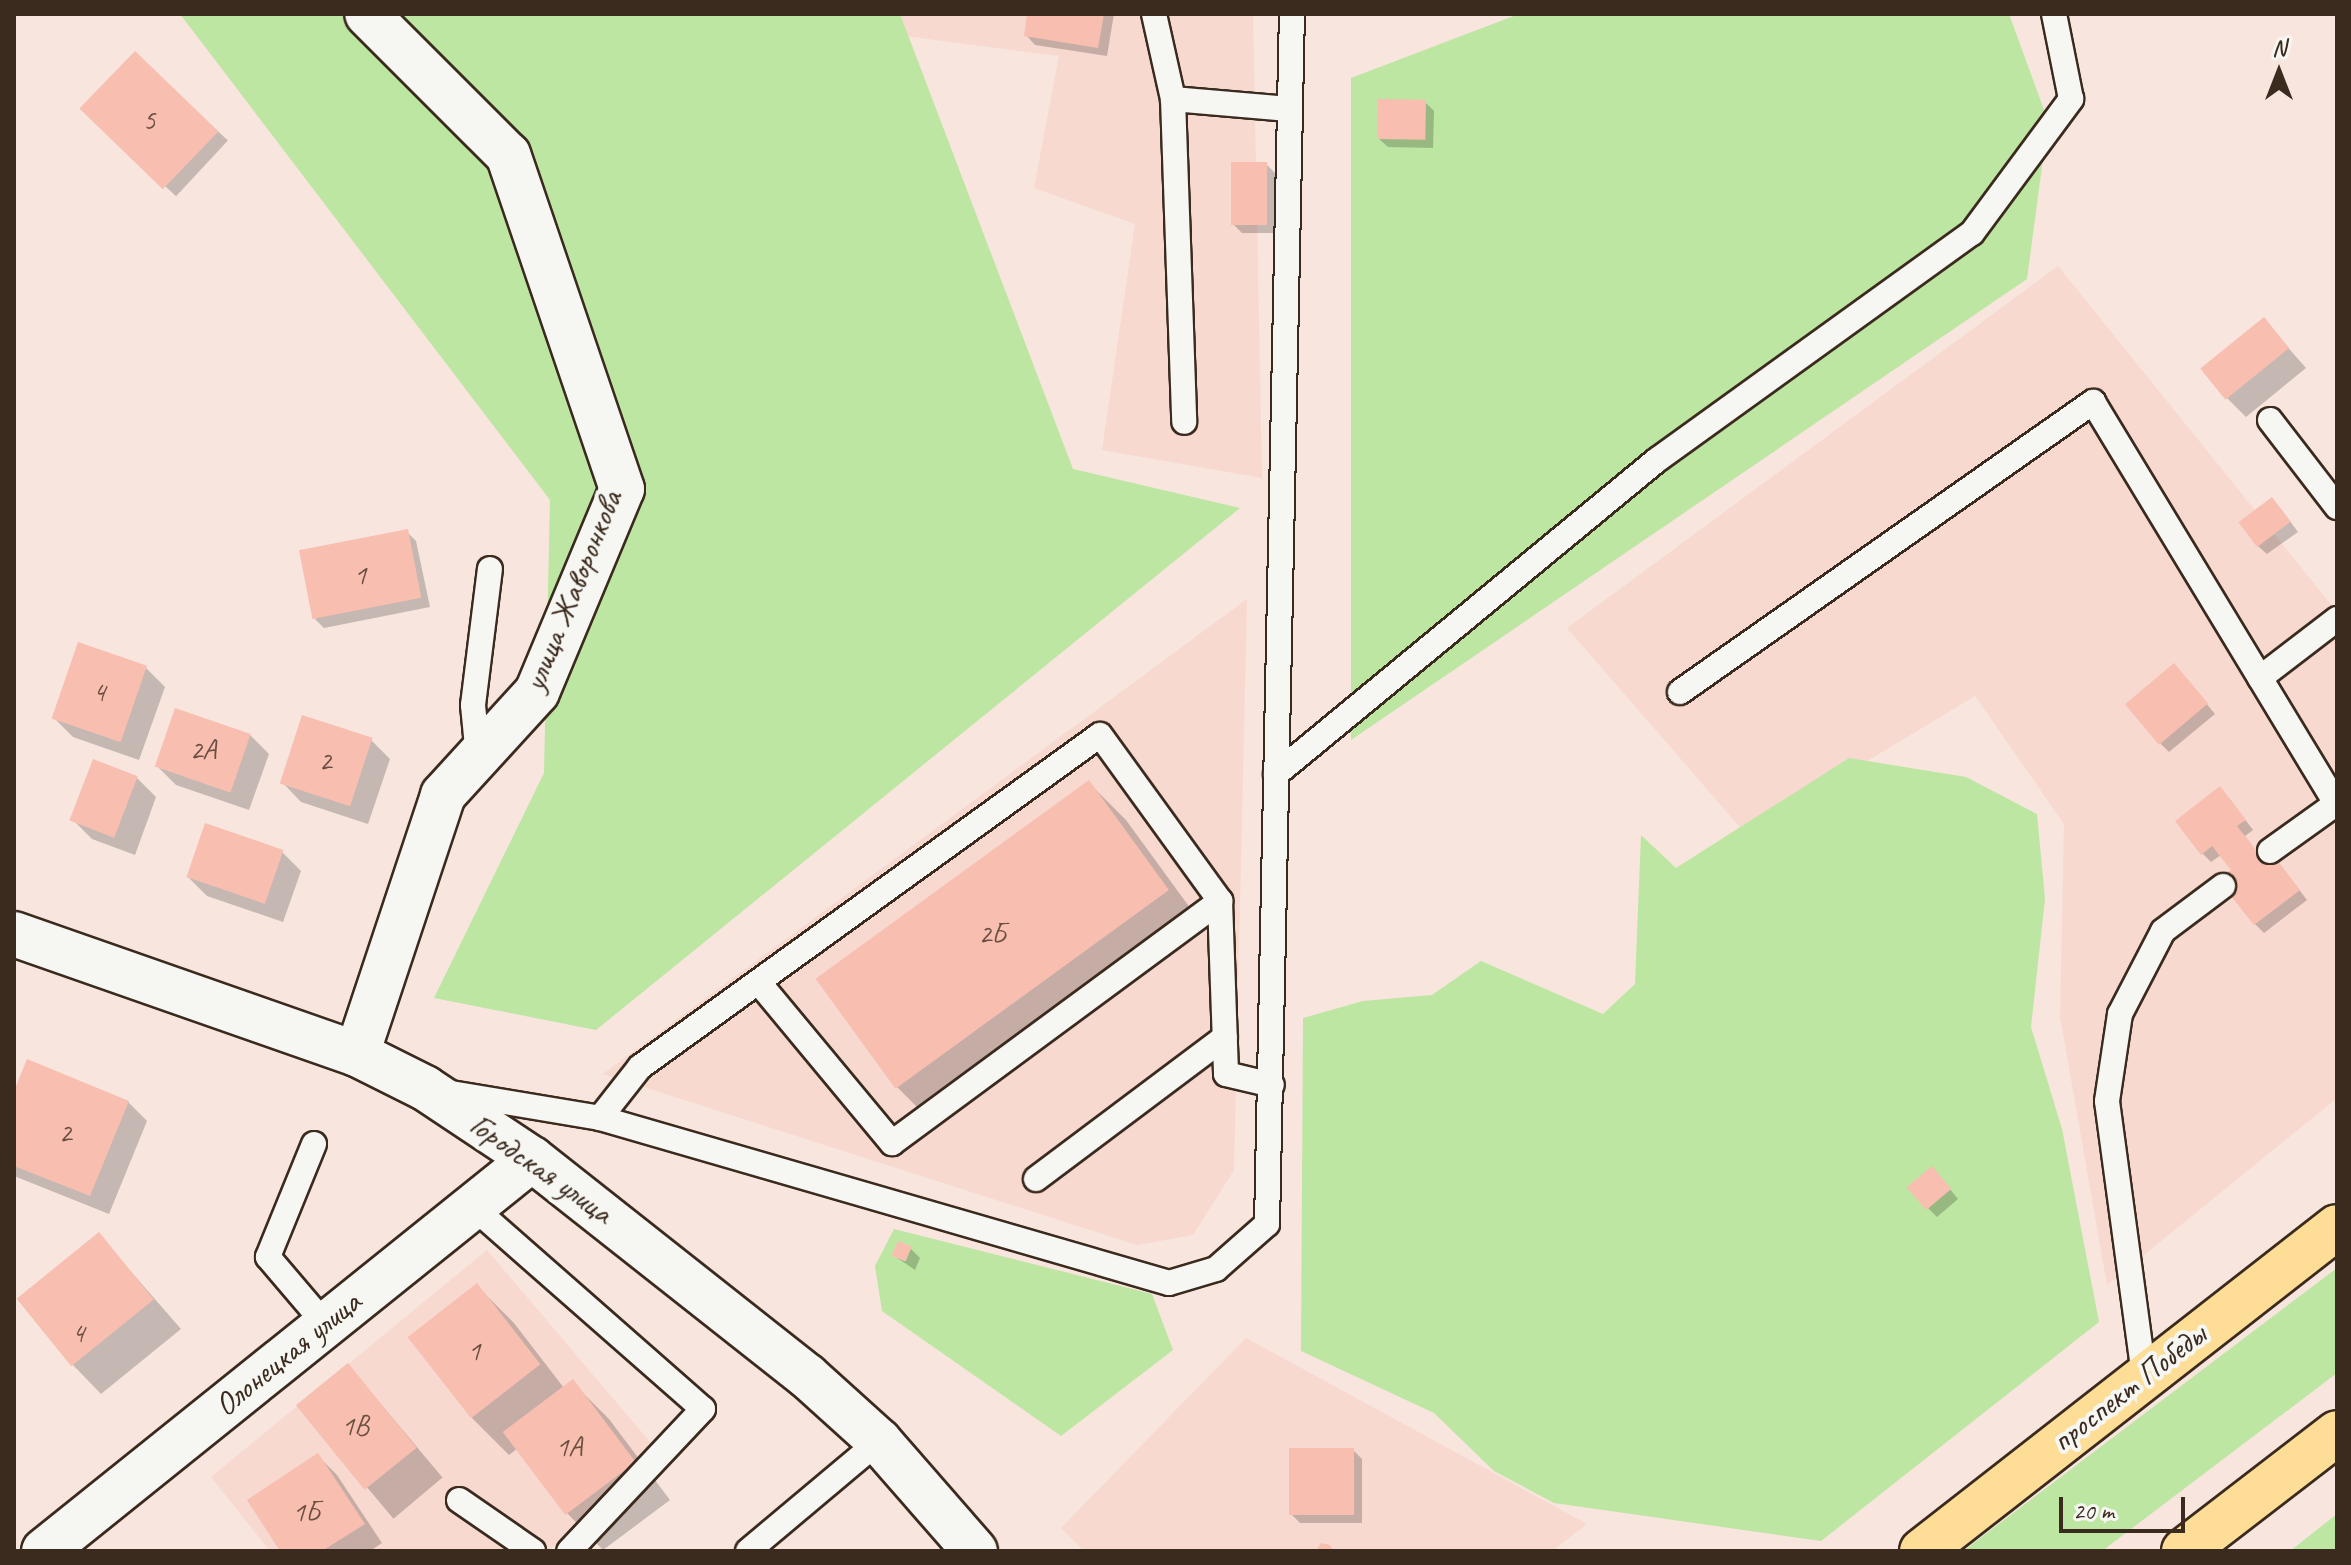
<!DOCTYPE html>
<html>
<head>
<meta charset="utf-8">
<style>
  body { margin:0 }
  #map { position:relative; width:2351px; height:1565px; overflow:hidden; background:#f7e5de; font-family:Caveat,sans-serif }
  div>[style] { position:absolute }
  .built>* { inset:0; background:#f7d9d0 }
  .green>* { inset:0; background:#bde6a2 }
  .shadow>* { inset:0; background:#0003; transform-origin:0 0 }
  .building>* { inset:0; background:#f8beb0; transform-origin:0 0 }
  .roads { filter:drop-shadow(2px 0 #3b2a1e) drop-shadow(-2px 0 #3b2a1e) drop-shadow(0 2px #3b2a1e) drop-shadow(0 -2px #3b2a1e) }
  .service>* { height:24px; margin:-12px; padding:0 12px; transform-origin:12px; border-radius:12px; background:#f6f6f2 }
  .minor>* { height:44px; margin:-22px; padding:0 22px; transform-origin:22px; border-radius:22px; background:#f6f6f2 }
  .tertiary>* { height:44px; margin:-22px; padding:0 22px; transform-origin:22px; border-radius:22px; background:#f6f6f2 }
  .primary>* { height:44px; margin:-22px; padding:0 22px; transform-origin:22px; border-radius:22px; background:#fedd96 }
  span { translate:-50% -50%; white-space:nowrap; text-align:center; line-height:1.15; -webkit-text-stroke:8px #f6f6f2; paint-order:stroke }
  .number-label { font-size:28px; color:#6a4f42 }
  .number-label span { -webkit-text-stroke-width:0 }
  .street-label { font-size:32px; color:#3b2a1e }
  .frame { position:absolute; inset:0; border:16px solid #3b2a1e; pointer-events:none }
  .north { position:absolute; left:2239px; top:32px; width:80px; height:80px; -webkit-text-stroke:6px #f6f6f2; paint-order:stroke; rotate:0deg; font-size:22px; font-weight:700; line-height:32px; text-align:center; color:#3b2a1e }
  .north::after { content:''; display:block; margin:auto; width:28px; height:36px; background:#3b2a1e; clip-path:polygon(50% 0,100% 100%,50% 72%,0 100%) }
  .scale { position:absolute; left:2059px; top:1497px; width:126px; height:36px; box-sizing:border-box; border:4px solid #3b2a1e; border-top:0; padding-left:10px; font-size:24px; line-height:28px; white-space:nowrap; color:#3b2a1e; -webkit-text-stroke:6px #f6f6f2; paint-order:stroke }
</style>
</head>
<body>
<div id="map">
  <div class="built">
    <i style="clip-path:polygon(858px 14px,1253px 14px,1262px 478px,1102px 450px,1135px 224px,1034px 188px,1059px 56px,859px 30px)"></i>
    <i style="clip-path:polygon(2058px 266px,2337px 612px,2337px 1098px,2107px 1285px,2060px 1016px,2064px 824px,1975px 696px,1746px 834px,1567px 628px)"></i>
    <i style="clip-path:polygon(1247px 599px,1234px 1170px,1193px 1235px,1137px 1245px,603px 1074px)"></i>
    <i style="clip-path:polygon(487px 1250px,667px 1462px,547px 1551px,270px 1551px,211px 1477px)"></i>
    <i style="clip-path:polygon(1246px 1338px,1587px 1524px,1552px 1551px,1084px 1551px,1061px 1528px)"></i>
  </div>
  <div class="green">
    <i style="clip-path:polygon(180px 14px,900px 14px,1073px 469px,1240px 508px,596px 1030px,434px 998px,544px 773px,550px 500px)"></i>
    <i style="clip-path:polygon(1519px 14px,2009px 14px,2048px 121px,2027px 279px,1351px 740px,1351px 78px)"></i>
    <i style="clip-path:polygon(1849px 758px,1966px 777px,2037px 814px,2045px 899px,2031px 1027px,2062px 1129px,2099px 1322px,1821px 1541px,1554px 1503px,1494px 1471px,1434px 1413px,1301px 1351px,1303px 1018px,1363px 1001px,1432px 995px,1481px 961px,1603px 1014px,1635px 984px,1641px 835px,1676px 868px)"></i>
    <i style="clip-path:polygon(894px 1229px,1152px 1294px,1173px 1350px,1061px 1436px,882px 1311px,875px 1266px)"></i>
    <i style="clip-path:polygon(2337px 1268px,2337px 1373px,2102px 1551px,1963px 1551px)"></i>
    <i style="clip-path:polygon(2337px 1514px,2337px 1551px,2290px 1551px)"></i>
  </div>
  <div class="shadow">
    <i style="clip-path:polygon(1029px 14px,1114px 14px,1107px 56px,1035px 45px,1026px 35px)"></i>
    <i style="left:135px;top:54px;width:127px;height:76px;rotate:43deg"></i>
    <i style="clip-path:polygon(1425px 102px,1434px 111px,1433px 148px,1388px 147px,1378px 138px)"></i>
    <i style="clip-path:polygon(1266px 164px,1275px 173px,1275px 233px,1242px 233px,1233px 224px)"></i>
    <i style="clip-path:polygon(2264px 320px,2306px 368px,2246px 417px,2227px 398px)"></i>
    <i style="clip-path:polygon(2281px 509px,2298px 532px,2267px 554px,2258px 546px)"></i>
    <i style="clip-path:polygon(407px 532px,416px 541px,430px 607px,324px 628px,315px 619px)"></i>
    <i style="clip-path:polygon(146px 668px,165px 687px,139px 760px,73px 737px,54px 718px)"></i>
    <i style="clip-path:polygon(2183px 675px,2215px 714px,2169px 752px,2160px 743px)"></i>
    <i style="clip-path:polygon(250px 735px,269px 754px,249px 810px,176px 785px,157px 766px)"></i>
    <i style="clip-path:polygon(371px 740px,390px 759px,368px 824px,301px 802px,282px 782px)"></i>
    <i style="clip-path:polygon(95px 762px,137px 778px,156px 797px,135px 855px,92px 839px,73px 820px)"></i>
    <i style="clip-path:polygon(1089px 783px,1126px 820px,1204px 927px,933px 1123px,896px 1086px,818px 979px)"></i>
    <i style="clip-path:polygon(2229px 798px,2253px 830px,2245px 836px,2257px 852px,2273px 855px,2307px 900px,2264px 933px,2255px 924px,2234px 870px,2221px 855px,2211px 862px,2202px 853px)"></i>
    <i style="clip-path:polygon(282px 852px,301px 871px,283px 922px,207px 896px,188px 877px)"></i>
    <i style="clip-path:polygon(14px 1096px,128px 1102px,147px 1121px,109px 1214px,14px 1176px)"></i>
    <i style="clip-path:polygon(1941px 1178px,1958px 1199px,1937px 1217px,1928px 1208px)"></i>
    <i style="clip-path:polygon(99px 1235px,181px 1329px,101px 1394px,73px 1365px)"></i>
    <i style="clip-path:polygon(911px 1249px,920px 1258px,915px 1270px,893px 1255px)"></i>
    <i style="clip-path:polygon(477px 1286px,514px 1323px,564px 1388px,572px 1382px,609px 1419px,670px 1500px,603px 1550px,567px 1513px,518px 1448px,509px 1455px,472px 1418px)"></i>
    <i style="left:348px;top:1365px;width:147px;height:64px;rotate:50deg"></i>
    <i style="clip-path:polygon(1353px 1450px,1362px 1459px,1362px 1523px,1300px 1523px,1291px 1514px)"></i>
    <i style="clip-path:polygon(318px 1456px,337px 1475px,382px 1543px,370px 1551px,283px 1551px)"></i>
  </div>
  <div class="building">
    <i style="clip-path:polygon(1027px 14px,1104px 14px,1098px 48px,1024px 36px)"></i>
    <i style="left:135px;top:51px;width:116px;height:80px;rotate:44deg"></i>
    <i style="left:1378px;top:99px;width:48px;height:40px;rotate:1deg"></i>
    <i style="left:1231px;top:162px;width:36px;height:63px"></i>
    <i style="left:2264px;top:317px;width:40px;height:82px;rotate:51deg"></i>
    <i style="left:2272px;top:497px;width:31px;height:42px;rotate:53deg"></i>
    <i style="left:408px;top:529px;width:70px;height:111px;rotate:79deg"></i>
    <i style="left:78px;top:642px;width:73px;height:81px;rotate:19deg"></i>
    <i style="left:2174px;top:663px;width:53px;height:64px;rotate:50deg"></i>
    <i style="left:175px;top:708px;width:80px;height:62px;rotate:19deg"></i>
    <i style="left:302px;top:715px;width:74px;height:72px;rotate:18deg"></i>
    <i style="left:93px;top:759px;width:48px;height:66px;rotate:21deg"></i>
    <i style="left:1089px;top:780px;width:136px;height:338px;rotate:54deg"></i>
    <i style="clip-path:polygon(2220px 786px,2246px 820px,2237px 826px,2256px 850px,2264px 844px,2300px 890px,2254px 925px,2218px 880px,2231px 870px,2212px 846px,2201px 855px,2175px 821px)"></i>
    <i style="left:205px;top:823px;width:83px;height:57px;rotate:19deg"></i>
    <i style="clip-path:polygon(27px 1059px,129px 1101px,90px 1196px,14px 1166px,14px 1091px)"></i>
    <i style="left:1932px;top:1166px;width:30px;height:33px;rotate:50deg"></i>
    <i style="left:99px;top:1232px;width:87px;height:106px;rotate:51deg"></i>
    <i style="left:898px;top:1241px;width:15px;height:16px;rotate:23deg"></i>
    <i style="left:477px;top:1283px;width:103px;height:88px;rotate:52deg"></i>
    <i style="left:348px;top:1363px;width:109px;height:67px;rotate:51deg"></i>
    <i style="left:573px;top:1379px;width:104px;height:88px;rotate:53deg"></i>
    <i style="left:1289px;top:1448px;width:65px;height:67px"></i>
    <i style="clip-path:polygon(318px 1453px,365px 1524px,322px 1551px,280px 1551px,247px 1500px)"></i>
    <i style="clip-path:polygon(1321px 1543px,1330px 1545px,1333px 1551px,1316px 1551px)"></i>
  </div>
  <div class="roads">
    <div class="service">
      <i style="left:1154px;top:14px;width:87px;rotate:77.4deg"></i>
      <i style="left:1173px;top:99px;width:323px;rotate:88deg"></i>
      <i style="left:1173px;top:99px;width:116px;rotate:4.9deg"></i>
      <i style="left:2270px;top:420px;width:110px;rotate:52.4deg"></i>
      <i style="left:2260px;top:678px;width:97px;rotate:-37.5deg"></i>
      <i style="left:1680px;top:692px;width:505px;rotate:-35.08deg"></i>
      <i style="left:2093px;top:402px;width:469px;rotate:58.8deg"></i>
      <i style="left:478px;top:757px;width:52px;rotate:-95.5deg"></i>
      <i style="left:473px;top:705px;width:137px;rotate:-82.9deg"></i>
      <i style="left:1276px;top:774px;width:494px;rotate:-39.5deg"></i>
      <i style="left:1657px;top:460px;width:388px;rotate:-35.8deg"></i>
      <i style="left:1972px;top:233px;width:167px;rotate:-53.5deg"></i>
      <i style="left:2071px;top:99px;width:87px;rotate:-101.3deg"></i>
      <i style="left:2270px;top:851px;width:82px;rotate:-35.6deg"></i>
      <i style="left:760px;top:984px;width:207px;rotate:50.3deg"></i>
      <i style="left:892px;top:1143px;width:408px;rotate:-36.4deg"></i>
      <i style="left:451px;top:1093px;width:151px;rotate:9.5deg"></i>
      <i style="left:600px;top:1118px;width:592px;rotate:16.17deg"></i>
      <i style="left:1169px;top:1283px;width:49px;rotate:-16.6deg"></i>
      <i style="left:1216px;top:1269px;width:68px;rotate:-41.4deg"></i>
      <i style="left:1267px;top:1224px;width:1210px;rotate:-88.82deg"></i>
      <i style="left:600px;top:1118px;width:65px;rotate:-51.9deg"></i>
      <i style="left:640px;top:1067px;width:567px;rotate:-35.82deg"></i>
      <i style="left:1100px;top:735px;width:205px;rotate:54.1deg"></i>
      <i style="left:1220px;top:901px;width:173px;rotate:88deg"></i>
      <i style="left:1226px;top:1074px;width:47px;rotate:13.4deg"></i>
      <i style="left:314px;top:1144px;width:122px;rotate:112.2deg"></i>
      <i style="left:268px;top:1257px;width:88px;rotate:49.6deg"></i>
      <i style="left:1036px;top:1179px;width:236px;rotate:-36.9deg"></i>
      <i style="left:473px;top:1207px;width:306px;rotate:41.3deg"></i>
      <i style="left:703px;top:1409px;width:195px;rotate:133.3deg"></i>
      <i style="left:2144px;top:1375px;width:276px;rotate:-97.7deg"></i>
      <i style="left:2107px;top:1101px;width:88px;rotate:-81.5deg"></i>
      <i style="left:2120px;top:1014px;width:93px;rotate:-62.6deg"></i>
      <i style="left:2163px;top:931px;width:75px;rotate:-36.9deg"></i>
      <i style="left:459px;top:1500px;width:90px;rotate:34.6deg"></i>
      <i style="left:748px;top:1551px;width:171px;rotate:-40deg"></i>
    </div>
    <div class="minor">
      <i style="left:357px;top:1054px;width:273px;rotate:-71.6deg"></i>
      <i style="left:443px;top:795px;width:139px;rotate:-47.6deg"></i>
      <i style="left:537px;top:692px;width:220px;rotate:-67.3deg"></i>
      <i style="left:622px;top:489px;width:353px;rotate:-108.8deg"></i>
      <i style="left:508px;top:155px;width:199px;rotate:-135deg"></i>
      <i style="left:44px;top:1551px;width:626px;rotate:-38.77deg"></i>
    </div>
    <div class="tertiary">
      <i style="left:14px;top:934px;width:363px;rotate:19.3deg"></i>
      <i style="left:357px;top:1054px;width:76px;rotate:26.6deg"></i>
      <i style="left:425px;top:1088px;width:128px;rotate:33.6deg"></i>
      <i style="left:532px;top:1159px;width:350px;rotate:38.3deg"></i>
      <i style="left:807px;top:1376px;width:97px;rotate:42.1deg"></i>
      <i style="left:879px;top:1441px;width:146px;rotate:48.9deg"></i>
    </div>
    <div class="primary">
      <i style="left:1922px;top:1551px;width:526px;rotate:-37.98deg"></i>
      <i style="left:2184px;top:1551px;width:193px;rotate:-37.6deg"></i>
    </div>
  </div>
  <div class="number-label">
    <span style="left:149px;top:120px">5</span>
    <span style="left:360px;top:575px">1</span>
    <span style="left:99px;top:692px">4</span>
    <span style="left:203px;top:750px">2А</span>
    <span style="left:325px;top:761px">2</span>
    <span style="left:992px;top:934px">2Б</span>
    <span style="left:65px;top:1133px">2</span>
    <span style="left:78px;top:1333px">4</span>
    <span style="left:474px;top:1351px">1</span>
    <span style="left:355px;top:1426px">1В</span>
    <span style="left:569px;top:1447px">1А</span>
    <span style="left:306px;top:1512px">1Б</span>
  </div>
  <div class="street-label">
    <span style="left:573px;top:591px;rotate:-68deg">улица Жаворонкова</span>
    <span style="left:541px;top:1169px;rotate:35deg">Городская улица</span>
    <span style="left:288px;top:1354px;rotate:-39deg">Олонецкая улица</span>
    <span style="left:2129px;top:1388px;rotate:-38deg">проспект Победы</span>
  </div>
  <div class="frame"></div>
  <div class="north">N</div>
  <div class="scale">20 m</div>
</div>
</body>
</html>
